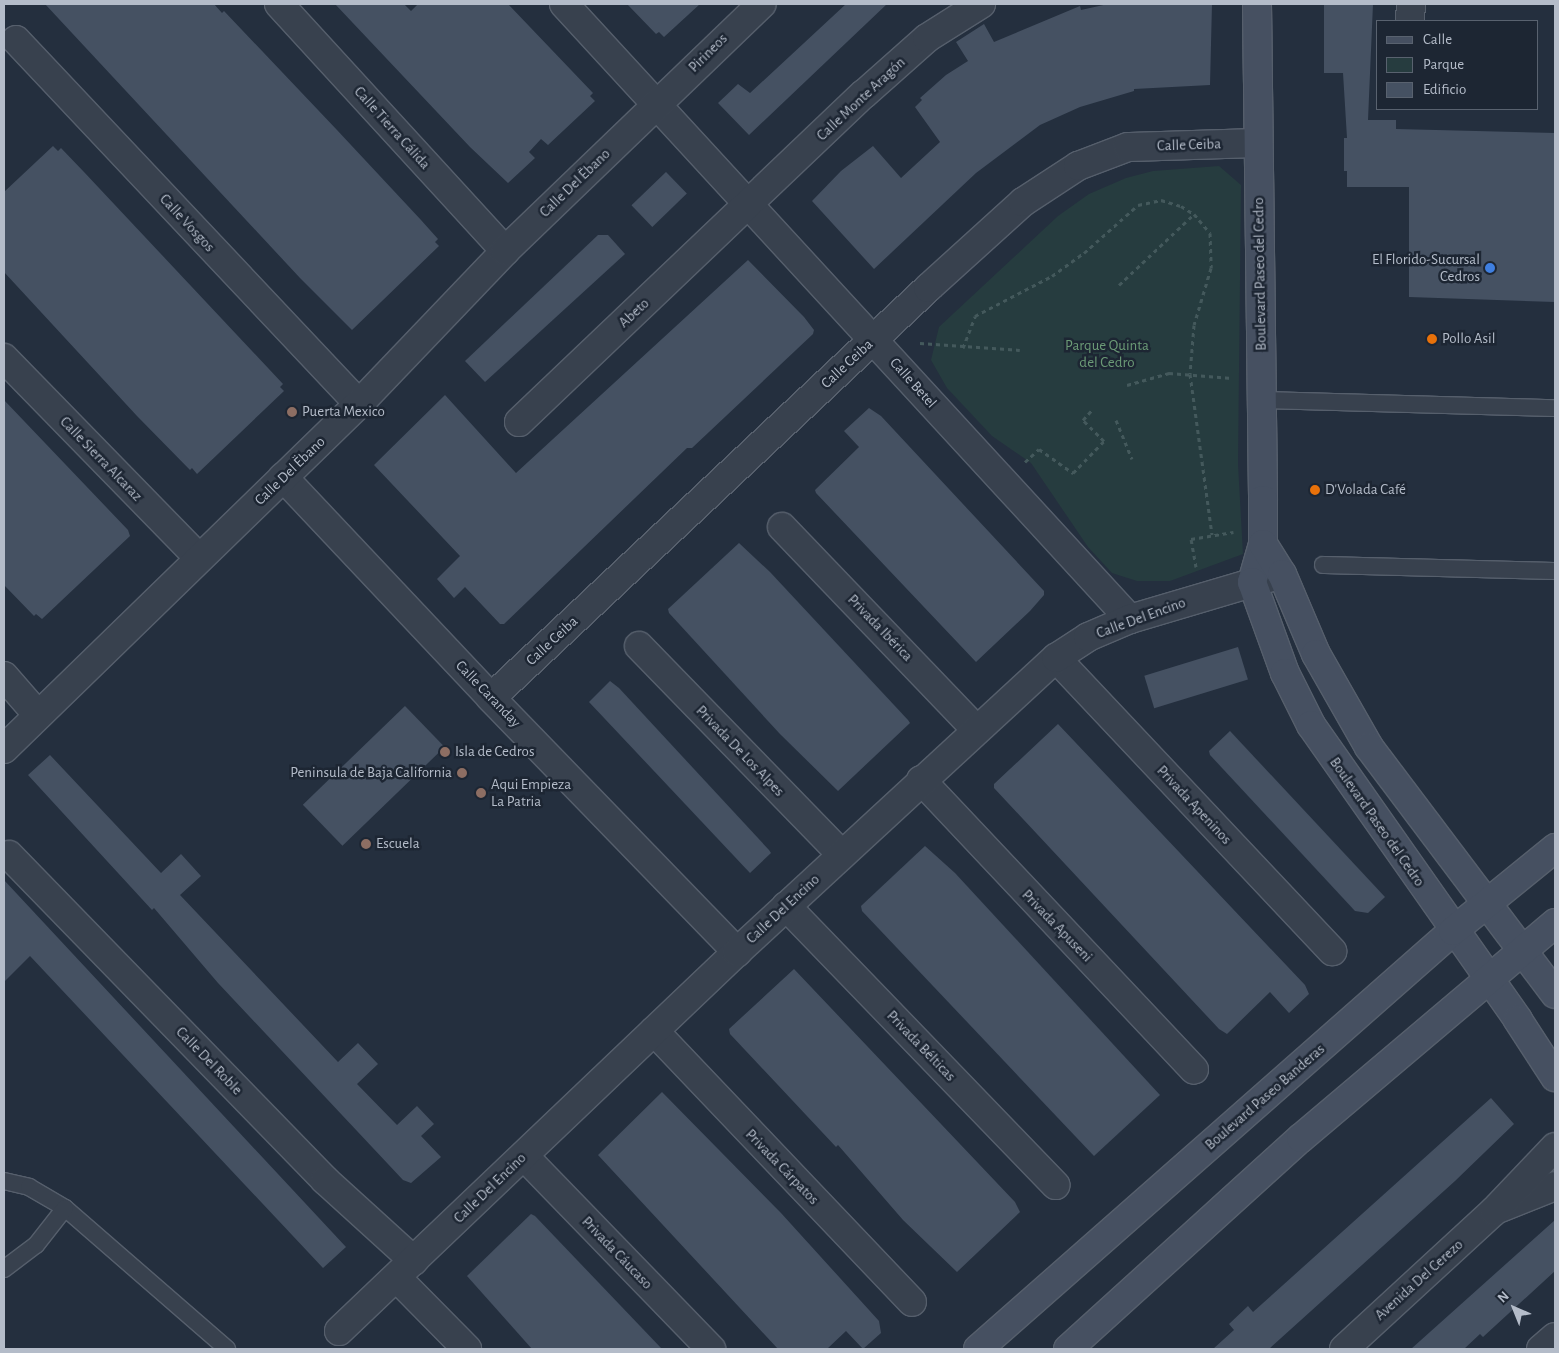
<!DOCTYPE html>
<html>
<head>
<meta charset="utf-8">
<style>
  body { margin:0 }
  #map { position:relative; width:1559px; height:1353px; overflow:hidden; background:#242f3e; font-family:"Alegreya Sans",sans-serif }
  div>[style] { position:absolute }
  .green>* { inset:0; background:#263c3f }
  .building>* { inset:0; background:#455162; transform-origin:0 0 }
  .path>* { height:3px; margin-top:-1.5px; transform-origin:0; background:repeating-linear-gradient(90deg,#44595c 0 4px,transparent 0 8px) }
  .roads { filter:drop-shadow(1px 0 #565f6c) drop-shadow(-1px 0 #565f6c) drop-shadow(0 1px #565f6c) drop-shadow(0 -1px #565f6c) }
  .lane>* { height:16px; margin:-8px; padding:0 8px; transform-origin:8px; border-radius:8px; background:#38414e }
  .street>* { height:28px; margin:-14px; padding:0 14px; transform-origin:14px; border-radius:14px; background:#38414e }
  .secondary>* { height:28px; margin:-14px; padding:0 14px; transform-origin:14px; border-radius:14px; background:#465061 }
  .dots>* { width:14px; height:14px; translate:-50% -50%; box-sizing:border-box; border:2px solid #1d2633; border-radius:50% }
  span { translate:-50% -50%; white-space:nowrap; text-align:center; line-height:1.15; -webkit-text-stroke:5px #1d2633; paint-order:stroke }
  .street-label { font-size:15px; color:#b4bcc9 }
  .poi-label { font-size:15px; color:#b4bcc9 }
  .right { translate:-100% -50%; text-align:right }
  .left { translate:0 -50%; text-align:left }
  .park-label { font-size:15px; color:#6b9a76 }
  .frame { position:absolute; inset:0; border:5px solid #b4bcc9; pointer-events:none }
  .legend { position:absolute; left:1376px; top:20px; width:162px; height:90px; box-sizing:border-box; background:#1d2633; border:1px solid #59626f; margin:0; padding:6px 9px; list-style:none; font-size:15px; color:#b4bcc9 }
  .legend li { display:flex; align-items:center; gap:10px; height:25px }
  .legend b { width:25px; border:1px solid #59626f }
  .north { position:absolute; left:1489px; top:1283px; width:50px; height:50px; -webkit-text-stroke:4px #1d2633; paint-order:stroke; rotate:316deg; font-size:14px; font-weight:700; line-height:20px; text-align:center; color:#b4bcc9 }
  .north::after { content:''; display:block; margin:auto; width:18px; height:22px; background:#b4bcc9; clip-path:polygon(50% 0,100% 100%,50% 72%,0 100%) }
</style>
</head>
<body>
<div id="map">
  <div class="green">
    <i style="clip-path:polygon(1219px 166px,1241px 185px,1238px 464px,1243px 554px,1170px 581px,1137px 581px,1112px 573px,1088px 547px,1031px 463px,992px 436px,947px 388px,931px 360px,939px 327px,1058px 216px,1089px 194px,1126px 178px,1153px 171px)"></i>
  </div>
  <div class="building">
    <i style="clip-path:polygon(45px 4px,214px 4px,222px 13px,224px 11px,337px 130px,421px 220px,438px 239px,435px 242px,439px 246px,352px 330px,300px 278px)"></i>
    <i style="clip-path:polygon(335px 4px,404px 4px,411px 11px,418px 4px,508px 4px,593px 93px,590px 96px,595px 101px,548px 145px,541px 139px,529px 152px,535px 158px,508px 183px,470px 147px)"></i>
    <i style="clip-path:polygon(627px 4px,700px 4px,664px 37px,659px 32px,656px 34px)"></i>
    <i style="clip-path:polygon(846px 4px,887px 4px,749px 135px,718px 103px,738px 84px,750px 93px)"></i>
    <i style="clip-path:polygon(1108px 4px,1212px 4px,1210px 85px,1134px 89px,1134px 91px,1080px 107px,1040px 125px,976px 173px,874px 269px,812px 201px,841px 171px,873px 146px,901px 178px,940px 142px,915px 107px,922px 100px,920px 98px,946px 75px,968px 61px,956px 42px,984px 24px,994px 42px,1080px 6px,1081px 10px)"></i>
    <i style="clip-path:polygon(1324px 4px,1373px 4px,1368px 120px,1396px 120px,1396px 129px,1555px 133px,1555px 302px,1409px 297px,1409px 187px,1347px 187px,1347px 171px,1344px 171px,1344px 138px,1347px 138px,1343px 73px,1324px 73px)"></i>
    <i style="clip-path:polygon(53px 146px,58px 151px,61px 148px,84px 172px,283px 384px,280px 387px,284px 391px,197px 474px,192px 468px,190px 470px,137px 416px,4px 272px,4px 192px)"></i>
    <i style="left:666px;top:172px;width:30px;height:48px;rotate:46deg"></i>
    <i style="clip-path:polygon(598px 235px,608px 235px,625px 254px,485px 382px,465px 361px)"></i>
    <i style="clip-path:polygon(748px 260px,804px 317px,814px 330px,813px 334px,692px 448px,687px 448px,504px 624px,500px 624px,465px 587px,454px 598px,437px 579px,460px 556px,374px 465px,445px 395px,516px 473px)"></i>
    <i style="clip-path:polygon(4px 400px,128px 530px,130px 536px,42px 619px,36px 614px,34px 616px,4px 585px)"></i>
    <i style="clip-path:polygon(869px 408px,881px 416px,1044px 591px,1044px 595px,1030px 611px,976px 662px,816px 493px,815px 490px,859px 447px,844px 431px)"></i>
    <i style="clip-path:polygon(739px 543px,770px 572px,908px 720px,910px 723px,838px 791px,780px 734px,669px 613px,668px 609px)"></i>
    <i style="left:1238px;top:647px;width:34px;height:98px;rotate:73deg"></i>
    <i style="clip-path:polygon(610px 681px,619px 688px,769px 850px,771px 853px,750px 873px,589px 702px)"></i>
    <i style="left:405px;top:706px;width:57px;height:142px;rotate:46deg"></i>
    <i style="clip-path:polygon(1058px 724px,1305px 985px,1309px 994px,1289px 1013px,1270px 992px,1227px 1034px,1219px 1029px,994px 788px,994px 784px)"></i>
    <i style="clip-path:polygon(1230px 731px,1385px 897px,1368px 913px,1355px 911px,1210px 755px,1209px 751px)"></i>
    <i style="clip-path:polygon(50px 755px,161px 873px,181px 854px,201px 876px,180px 895px,338px 1062px,358px 1043px,378px 1064px,357px 1084px,397px 1125px,417px 1106px,434px 1124px,421px 1136px,441px 1157px,411px 1183px,403px 1180px,218px 983px,154px 908px,152px 910px,28px 775px)"></i>
    <i style="clip-path:polygon(925px 846px,955px 873px,1160px 1095px,1094px 1156px,862px 911px,861px 906px)"></i>
    <i style="clip-path:polygon(4px 880px,346px 1247px,323px 1268px,30px 956px,4px 982px)"></i>
    <i style="clip-path:polygon(794px 969px,1015px 1202px,1020px 1212px,957px 1272px,903px 1220px,838px 1145px,836px 1147px,730px 1034px,729px 1029px)"></i>
    <i style="clip-path:polygon(662px 1092px,781px 1213px,879px 1321px,881px 1333px,863px 1349px,846px 1331px,827px 1349px,778px 1349px,598px 1155px)"></i>
    <i style="clip-path:polygon(1491px 1098px,1514px 1124px,1455px 1181px,1269px 1349px,1213px 1349px,1234px 1330px,1229px 1324px,1248px 1306px,1253px 1312px)"></i>
    <i style="clip-path:polygon(531px 1214px,535px 1216px,662px 1349px,532px 1349px,467px 1276px)"></i>
    <i style="clip-path:polygon(1555px 1220px,1555px 1271px,1483px 1337px,1480px 1334px,1464px 1349px,1411px 1349px)"></i>
  </div>
  <div class="path">
    <i style="left:1119px;top:285px;width:103px;rotate:-43.4deg"></i>
    <i style="left:920px;top:343px;width:100px;rotate:4deg"></i>
    <i style="left:963px;top:348px;width:34px;rotate:-69deg"></i>
    <i style="left:975px;top:316px;width:87px;rotate:-27.5deg"></i>
    <i style="left:1052px;top:276px;width:39px;rotate:-36deg"></i>
    <i style="left:1084px;top:253px;width:72px;rotate:-41.6deg"></i>
    <i style="left:1138px;top:205px;width:24px;rotate:-12deg"></i>
    <i style="left:1161px;top:200px;width:21px;rotate:17deg"></i>
    <i style="left:1181px;top:206px;width:15px;rotate:32deg"></i>
    <i style="left:1194px;top:214px;width:25px;rotate:50deg"></i>
    <i style="left:1210px;top:233px;width:35px;rotate:88deg"></i>
    <i style="left:1211px;top:268px;width:59px;rotate:106.6deg"></i>
    <i style="left:1194px;top:325px;width:49px;rotate:94.7deg"></i>
    <i style="left:1190px;top:374px;width:162px;rotate:82.2deg"></i>
    <i style="left:1127px;top:385px;width:44px;rotate:-15.9deg"></i>
    <i style="left:1169px;top:373px;width:63px;rotate:4.5deg"></i>
    <i style="left:1116px;top:420px;width:42px;rotate:67.7deg"></i>
    <i style="left:1025px;top:462px;width:19px;rotate:-43deg"></i>
    <i style="left:1039px;top:449px;width:42px;rotate:35.2deg"></i>
    <i style="left:1073px;top:473px;width:45px;rotate:-45.9deg"></i>
    <i style="left:1104px;top:441px;width:30px;rotate:-135deg"></i>
    <i style="left:1083px;top:420px;width:15px;rotate:-48deg"></i>
    <i style="left:1196px;top:567px;width:28px;rotate:-100deg"></i>
    <i style="left:1191px;top:539px;width:43px;rotate:-9.5deg"></i>
  </div>
  <div class="roads">
    <div class="lane">
      <i style="left:1263px;top:400px;width:292px;rotate:1.6deg"></i>
      <i style="left:1323px;top:565px;width:232px;rotate:1.5deg"></i>
      <i style="left:4px;top:1181px;width:26px;rotate:13deg"></i>
      <i style="left:29px;top:1187px;width:42px;rotate:30.3deg"></i>
      <i style="left:65px;top:1208px;width:215px;rotate:41deg"></i>
      <i style="left:4px;top:1269px;width:40px;rotate:-37deg"></i>
      <i style="left:36px;top:1245px;width:47px;rotate:-51.9deg"></i>
    </div>
    <div class="street">
      <i style="left:279px;top:4px;width:335px;rotate:47.5deg"></i>
      <i style="left:564px;top:4px;width:836px;rotate:47.38deg"></i>
      <i style="left:1410px;top:21px;width:17px;rotate:-87deg"></i>
      <i style="left:16px;top:40px;width:500px;rotate:46.7deg"></i>
      <i style="left:4px;top:358px;width:279px;rotate:45.7deg"></i>
      <i style="left:519px;top:422px;width:476px;rotate:-43.6deg"></i>
      <i style="left:864px;top:94px;width:84px;rotate:-41.6deg"></i>
      <i style="left:927px;top:38px;width:64px;rotate:-32.2deg"></i>
      <i style="left:283px;top:477px;width:303px;rotate:46.7deg"></i>
      <i style="left:491px;top:698px;width:354px;rotate:45.9deg"></i>
      <i style="left:782px;top:527px;width:280px;rotate:46.2deg"></i>
      <i style="left:639px;top:646px;width:291px;rotate:45.8deg"></i>
      <i style="left:1056px;top:658px;width:403px;rotate:46.7deg"></i>
      <i style="left:4px;top:676px;width:52px;rotate:48.9deg"></i>
      <i style="left:491px;top:698px;width:599px;rotate:-43.17deg"></i>
      <i style="left:928px;top:288px;width:128px;rotate:-42.2deg"></i>
      <i style="left:1023px;top:202px;width:66px;rotate:-33.2deg"></i>
      <i style="left:1078px;top:166px;width:53px;rotate:-20.8deg"></i>
      <i style="left:1128px;top:147px;width:130px;rotate:-1.8deg"></i>
      <i style="left:4px;top:749px;width:495px;rotate:-44.2deg"></i>
      <i style="left:359px;top:404px;width:211px;rotate:-46.3deg"></i>
      <i style="left:505px;top:251px;width:356px;rotate:-43.9deg"></i>
      <i style="left:921px;top:780px;width:398px;rotate:46.7deg"></i>
      <i style="left:9px;top:855px;width:453px;rotate:45.8deg"></i>
      <i style="left:325px;top:1180px;width:120px;rotate:42.3deg"></i>
      <i style="left:786px;top:906px;width:388px;rotate:46deg"></i>
      <i style="left:654px;top:1031px;width:374px;rotate:46.4deg"></i>
      <i style="left:524px;top:1156px;width:269px;rotate:45.9deg"></i>
      <i style="left:1500px;top:1208px;width:59px;rotate:-21.8deg"></i>
      <i style="left:397px;top:1278px;width:100px;rotate:45.4deg"></i>
      <i style="left:339px;top:1331px;width:550px;rotate:-43.6deg"></i>
      <i style="left:737px;top:952px;width:434px;rotate:-42.7deg"></i>
      <i style="left:1056px;top:658px;width:38px;rotate:-33deg"></i>
      <i style="left:1088px;top:637px;width:46px;rotate:-23.2deg"></i>
      <i style="left:1130px;top:619px;width:151px;rotate:-16.5deg"></i>
      <i style="left:1344px;top:1349px;width:204px;rotate:-42.6deg"></i>
      <i style="left:1494px;top:1211px;width:88px;rotate:-46.4deg"></i>
      <i style="left:1541px;top:1349px;width:18px;rotate:-41deg"></i>
    </div>
    <div class="secondary">
      <i style="left:1257px;top:4px;width:496px;rotate:89.3deg"></i>
      <i style="left:1263px;top:500px;width:44px;rotate:90deg"></i>
      <i style="left:1263px;top:544px;width:40px;rotate:106deg"></i>
      <i style="left:1252px;top:582px;width:97px;rotate:70.1deg"></i>
      <i style="left:1285px;top:673px;width:58px;rotate:63.4deg"></i>
      <i style="left:1311px;top:725px;width:360px;rotate:54.9deg"></i>
      <i style="left:1518px;top:1020px;width:68px;rotate:57deg"></i>
      <i style="left:1263px;top:544px;width:36px;rotate:58deg"></i>
      <i style="left:1282px;top:574px;width:87px;rotate:67deg"></i>
      <i style="left:1316px;top:654px;width:107px;rotate:60.3deg"></i>
      <i style="left:1369px;top:747px;width:309px;rotate:53deg"></i>
      <i style="left:978px;top:1349px;width:633px;rotate:-41.35deg"></i>
      <i style="left:1453px;top:931px;width:132px;rotate:-39.1deg"></i>
      <i style="left:1068px;top:1349px;width:314px;rotate:-42.2deg"></i>
      <i style="left:1301px;top:1138px;width:333px;rotate:-40.2deg"></i>
    </div>
  </div>
  <div class="dots">
    <i style="left:1490px;top:268px;background:#3f7fe0"></i>
    <i style="left:1432px;top:339px;background:#e8710a"></i>
    <i style="left:292px;top:412px;background:#8d6e63"></i>
    <i style="left:1315px;top:490px;background:#e8710a"></i>
    <i style="left:445px;top:752px;background:#8d6e63"></i>
    <i style="left:462px;top:773px;background:#8d6e63"></i>
    <i style="left:481px;top:793px;background:#8d6e63"></i>
    <i style="left:366px;top:844px;background:#8d6e63"></i>
  </div>
  <div class="street-label">
    <span style="left:708px;top:53px;rotate:-45deg">Pirineos</span>
    <span style="left:861px;top:99px;rotate:-43deg">Calle Monte Aragón</span>
    <span style="left:392px;top:128px;rotate:48deg">Calle Tierra Cálida</span>
    <span style="left:1189px;top:145px;rotate:-2deg">Calle Ceiba</span>
    <span style="left:575px;top:183px;rotate:-44deg">Calle Del Ëbano</span>
    <span style="left:187px;top:223px;rotate:47deg">Calle Vosgos</span>
    <span style="left:1260px;top:274px;rotate:-91deg">Boulevard Paseo del Cedro</span>
    <span style="left:634px;top:313px;rotate:-43deg">Abeto</span>
    <span style="left:847px;top:364px;rotate:-43deg">Calle Ceiba</span>
    <span style="left:913px;top:383px;rotate:48deg">Calle Betel</span>
    <span style="left:101px;top:459px;rotate:46deg">Calle Sierra Alcaraz</span>
    <span style="left:290px;top:471px;rotate:-44deg">Calle Del Ëbano</span>
    <span style="left:1141px;top:618px;rotate:-20deg">Calle Del Encino</span>
    <span style="left:880px;top:628px;rotate:46deg">Privada Ibérica</span>
    <span style="left:552px;top:641px;rotate:-43deg">Calle Ceiba</span>
    <span style="left:488px;top:694px;rotate:46deg">Calle Caranday</span>
    <span style="left:740px;top:751px;rotate:46deg">Privada De Los Alpes</span>
    <span style="left:1194px;top:805px;rotate:47deg">Privada Apeninos</span>
    <span style="left:1377px;top:822px;rotate:55deg">Boulevard Paseo del Cedro</span>
    <span style="left:783px;top:909px;rotate:-43deg">Calle Del Encino</span>
    <span style="left:1057px;top:926px;rotate:46deg">Privada Apuseni</span>
    <span style="left:921px;top:1046px;rotate:46deg">Privada Bélticas</span>
    <span style="left:209px;top:1061px;rotate:46deg">Calle Del Roble</span>
    <span style="left:1265px;top:1097px;rotate:-41deg">Boulevard Paseo Banderas</span>
    <span style="left:782px;top:1167px;rotate:46deg">Privada Cárpatos</span>
    <span style="left:490px;top:1188px;rotate:-44deg">Calle Del Encino</span>
    <span style="left:617px;top:1253px;rotate:46deg">Privada Cáucaso</span>
    <span style="left:1419px;top:1280px;rotate:-42deg">Avenida Del Cerezo</span>
  </div>
  <div class="poi-label">
    <span class="right" style="left:1480px;top:268px">El Florido-Sucursal<br>Cedros</span>
    <span class="left" style="left:1442px;top:339px">Pollo Asil</span>
    <span class="left" style="left:302px;top:412px">Puerta Mexico</span>
    <span class="left" style="left:1325px;top:490px">D'Volada Café</span>
    <span class="left" style="left:455px;top:752px">Isla de Cedros</span>
    <span class="right" style="left:452px;top:773px">Peninsula de Baja California</span>
    <span class="left" style="left:491px;top:793px">Aqui Empieza<br>La Patria</span>
    <span class="left" style="left:376px;top:844px">Escuela</span>
  </div>
  <div class="park-label">
    <span style="left:1107px;top:354px">Parque Quinta<br>del Cedro</span>
  </div>
  <div class="frame"></div>
  <ul class="legend">
  <li><b style="height:6px;background:#465061"></b>Calle</li>
  <li><b style="height:14px;background:#263c3f"></b>Parque</li>
  <li><b style="height:14px;background:#455162"></b>Edificio</li>
  </ul>
  <div class="north">N</div>
</div>
</body>
</html>
